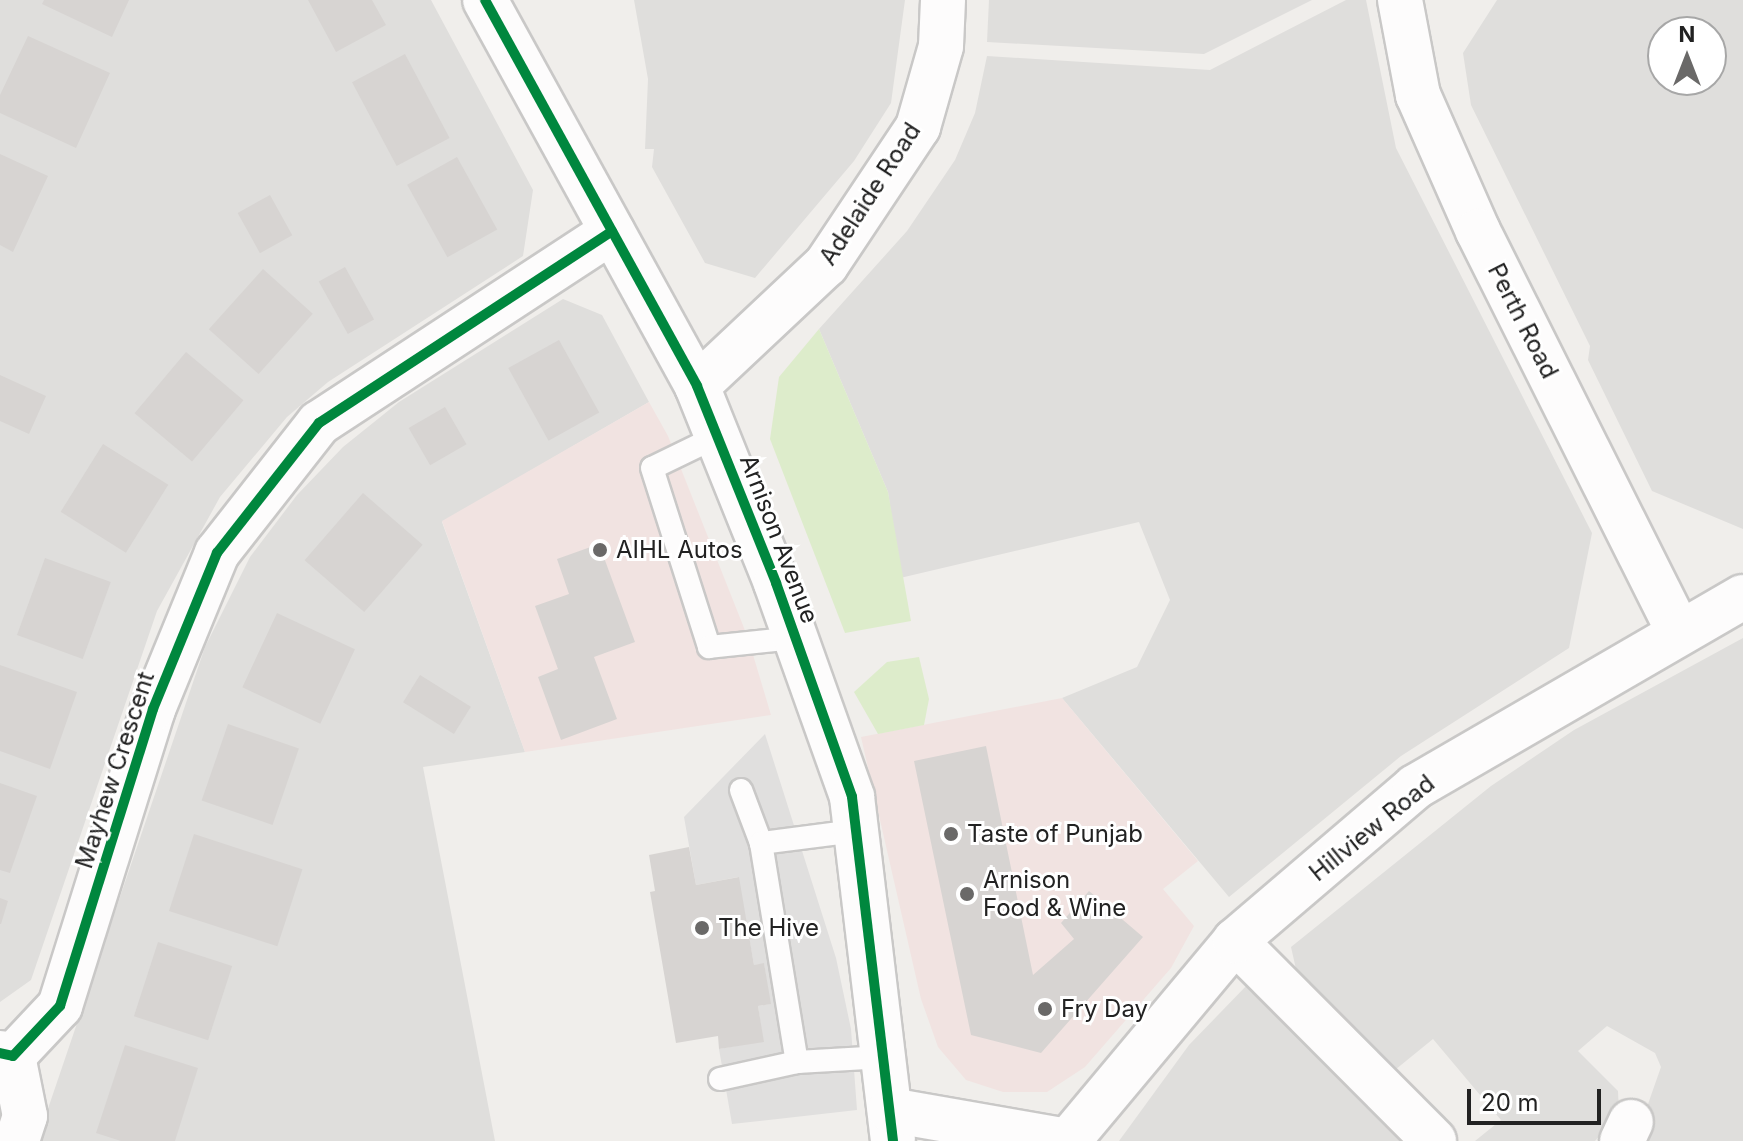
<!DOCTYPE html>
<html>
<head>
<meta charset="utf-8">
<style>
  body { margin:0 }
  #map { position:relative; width:1743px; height:1141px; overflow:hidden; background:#f0eeeb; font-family:Inter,sans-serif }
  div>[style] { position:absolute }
  .residential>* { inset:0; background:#dfdedc }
  .commercial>* { inset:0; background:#f1e3e1 }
  .grass>* { inset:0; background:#ddeccb }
  .parking>* { inset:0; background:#e0dfde }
  .building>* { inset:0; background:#d7d4d2; transform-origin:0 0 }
  .roads { filter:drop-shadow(2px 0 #c9c8c7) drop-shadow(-2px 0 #c9c8c7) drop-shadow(0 2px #c9c8c7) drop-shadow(0 -2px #c9c8c7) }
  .service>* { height:22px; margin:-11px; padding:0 11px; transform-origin:11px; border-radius:11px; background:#fdfcfc }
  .minor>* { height:44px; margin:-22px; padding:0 22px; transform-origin:22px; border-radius:22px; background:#fdfcfc }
  .cycleway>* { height:10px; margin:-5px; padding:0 5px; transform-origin:5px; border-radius:5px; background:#00873e }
  .dots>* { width:22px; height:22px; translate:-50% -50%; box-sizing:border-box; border:4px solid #fff; border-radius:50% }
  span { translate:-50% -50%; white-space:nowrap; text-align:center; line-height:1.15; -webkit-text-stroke:6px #fff; paint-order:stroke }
  .street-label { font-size:24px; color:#222 }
  .poi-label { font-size:24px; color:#222 }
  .left { translate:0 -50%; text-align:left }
  .north { position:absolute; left:1647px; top:16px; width:80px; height:80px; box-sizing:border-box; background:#fff; border:2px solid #a7a7a7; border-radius:50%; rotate:0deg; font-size:22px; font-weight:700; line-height:32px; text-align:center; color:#222 }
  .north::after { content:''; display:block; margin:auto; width:28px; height:36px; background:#6a6968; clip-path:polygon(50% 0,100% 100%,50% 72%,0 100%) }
  .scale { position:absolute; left:1467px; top:1089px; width:134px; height:36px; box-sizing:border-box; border:4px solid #222; border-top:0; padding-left:10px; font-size:24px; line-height:28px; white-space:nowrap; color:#222; -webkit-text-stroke:6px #fff; paint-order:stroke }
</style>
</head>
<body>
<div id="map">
  <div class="residential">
    <i style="clip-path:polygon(0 0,431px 0,533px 190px,523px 256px,328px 382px,287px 417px,220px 497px,157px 611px,31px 980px,0 1002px)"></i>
    <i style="clip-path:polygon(634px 0,905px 0,891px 103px,854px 161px,755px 278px,705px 263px,652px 167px,654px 149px,645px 149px,648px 79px)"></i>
    <i style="clip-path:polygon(989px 0,1312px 0,1204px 54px,987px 42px)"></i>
    <i style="clip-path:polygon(1346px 0,1366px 0,1396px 148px,1592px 533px,1569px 648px,1401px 756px,1229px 897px,1062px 698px,1137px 667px,1170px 600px,1139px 522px,900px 578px,888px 492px,819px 329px,907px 231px,955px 160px,975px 113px,987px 56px,1210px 70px)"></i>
    <i style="clip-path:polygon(evenodd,1497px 0,1743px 0,1743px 529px,1652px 491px,1588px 360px,1590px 346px,1471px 105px,1463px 53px,1497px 0,1711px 32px,1711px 80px,1663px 80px,1663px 32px,1711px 32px)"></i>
    <i style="clip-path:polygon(563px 299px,602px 315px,649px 402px,442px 522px,525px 752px,423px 767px,495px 1141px,37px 1141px,205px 647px,250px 557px,297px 495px,343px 447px,399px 402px)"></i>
    <i style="clip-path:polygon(1743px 638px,1743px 1141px,1635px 1141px,1661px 1067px,1655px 1053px,1607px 1026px,1578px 1051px,1618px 1091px,1619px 1113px,1595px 1141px,1475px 1141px,1501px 1120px,1433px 1039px,1390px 1074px,1298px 978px,1291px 947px,1491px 786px,1574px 730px)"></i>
    <i style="clip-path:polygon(1249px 983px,1405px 1141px,1119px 1141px,1189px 1045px)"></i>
  </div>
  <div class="commercial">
    <i style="clip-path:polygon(649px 402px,668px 436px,748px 638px,771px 715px,525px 752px,442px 521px)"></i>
    <i style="clip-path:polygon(1062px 698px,1198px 861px,1163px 889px,1194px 926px,1171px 968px,1085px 1067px,1047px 1092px,1003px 1092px,966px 1080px,938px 1047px,921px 999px,861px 737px)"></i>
  </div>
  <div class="grass">
    <i style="clip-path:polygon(819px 329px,888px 492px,911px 621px,845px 633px,770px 439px,779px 377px)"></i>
    <i style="clip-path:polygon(919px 657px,929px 699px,924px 725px,878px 734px,854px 692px,887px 662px)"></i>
  </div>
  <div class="parking">
    <i style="clip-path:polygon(765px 734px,836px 958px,851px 1029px,857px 1110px,732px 1124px,719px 1049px,763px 1041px,758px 1006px,770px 1004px,764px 964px,754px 965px,738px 877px,696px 885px,684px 817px)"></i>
  </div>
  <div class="building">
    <i style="clip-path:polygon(44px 0,129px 0,112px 37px,42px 4px)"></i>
    <i style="clip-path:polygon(308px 0,372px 0,386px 25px,336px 52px)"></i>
    <i style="clip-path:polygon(28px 36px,110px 73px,76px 148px,0 113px,0 95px)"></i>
    <i style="left:405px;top:54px;width:95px;height:60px;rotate:62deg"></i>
    <i style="clip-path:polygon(0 154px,48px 176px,13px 252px,0 245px)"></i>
    <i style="left:457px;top:157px;width:83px;height:57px;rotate:61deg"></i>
    <i style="left:270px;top:195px;width:46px;height:37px;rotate:61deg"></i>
    <i style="left:345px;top:267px;width:60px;height:30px;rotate:61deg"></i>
    <i style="left:263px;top:269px;width:67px;height:81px;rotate:42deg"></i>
    <i style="left:559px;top:340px;width:83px;height:58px;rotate:61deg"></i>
    <i style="left:186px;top:352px;width:75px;height:80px;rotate:40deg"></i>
    <i style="clip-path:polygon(0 375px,46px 396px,29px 434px,0 421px)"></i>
    <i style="left:445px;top:407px;width:43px;height:42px;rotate:60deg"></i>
    <i style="left:103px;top:444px;width:77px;height:80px;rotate:32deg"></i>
    <i style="left:363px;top:493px;width:79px;height:89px;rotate:41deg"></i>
    <i style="clip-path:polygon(599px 544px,635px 642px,594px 657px,617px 719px,561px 740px,538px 677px,558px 669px,535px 606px,569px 594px,557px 559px)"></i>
    <i style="left:45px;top:558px;width:70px;height:82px;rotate:20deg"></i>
    <i style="left:277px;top:613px;width:86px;height:82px;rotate:25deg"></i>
    <i style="clip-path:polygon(0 665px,77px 692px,50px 769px,0 751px)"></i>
    <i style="left:420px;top:675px;width:60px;height:32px;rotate:32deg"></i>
    <i style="left:228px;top:724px;width:75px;height:81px;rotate:19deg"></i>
    <i style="clip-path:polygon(986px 746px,1033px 975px,1074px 939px,1061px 923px,1089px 891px,1143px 937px,1041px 1053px,971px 1035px,914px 761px)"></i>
    <i style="clip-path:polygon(0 783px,37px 796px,10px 873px,0 870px)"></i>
    <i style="left:194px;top:834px;width:114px;height:81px;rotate:18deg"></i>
    <i style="clip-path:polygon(689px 847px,696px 885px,739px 877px,754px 965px,764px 963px,771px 1004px,758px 1006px,764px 1042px,719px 1049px,718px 1036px,676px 1043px,650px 892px,655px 891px,649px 855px)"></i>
    <i style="clip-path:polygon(0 898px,8px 901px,1px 924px,0 924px)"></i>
    <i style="left:158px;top:942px;width:78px;height:78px;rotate:18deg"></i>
    <i style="clip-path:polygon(125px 1045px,198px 1068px,175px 1141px,121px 1141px,96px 1133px)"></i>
  </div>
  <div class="roads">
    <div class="service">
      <i style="left:718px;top:436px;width:73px;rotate:154.1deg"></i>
      <i style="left:652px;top:468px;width:188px;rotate:72.3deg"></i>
      <i style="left:709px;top:647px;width:86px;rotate:-6deg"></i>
      <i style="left:741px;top:790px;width:57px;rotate:69.3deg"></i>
      <i style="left:855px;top:831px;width:95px;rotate:172.7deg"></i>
      <i style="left:761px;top:843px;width:222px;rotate:80.7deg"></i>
      <i style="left:797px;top:1062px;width:87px;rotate:-3.3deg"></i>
      <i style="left:720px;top:1079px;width:79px;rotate:-12.4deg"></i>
    </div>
    <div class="minor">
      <i style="left:485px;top:0;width:440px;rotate:61.2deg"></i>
      <i style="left:697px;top:386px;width:212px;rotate:68.1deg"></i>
      <i style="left:776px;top:583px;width:227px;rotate:70.4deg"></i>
      <i style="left:852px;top:797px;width:346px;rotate:83.2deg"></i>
      <i style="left:1400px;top:0;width:97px;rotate:79.3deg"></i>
      <i style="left:1418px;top:95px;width:149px;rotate:66.2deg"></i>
      <i style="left:1478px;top:231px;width:446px;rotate:63.4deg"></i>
      <i style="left:697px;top:386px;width:177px;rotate:-43.2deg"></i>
      <i style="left:826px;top:265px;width:166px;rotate:-56.3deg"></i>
      <i style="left:918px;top:127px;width:84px;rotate:-74.1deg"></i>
      <i style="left:941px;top:46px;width:46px;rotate:-87.5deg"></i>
      <i style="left:1235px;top:941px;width:282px;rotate:45.1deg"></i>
      <i style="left:0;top:1053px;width:13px;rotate:13deg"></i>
      <i style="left:13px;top:1056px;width:69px;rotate:-46.8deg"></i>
      <i style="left:60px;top:1006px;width:311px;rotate:-72.6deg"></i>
      <i style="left:153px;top:709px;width:169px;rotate:-67.7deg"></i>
      <i style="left:217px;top:553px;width:165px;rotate:-51.9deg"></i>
      <i style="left:319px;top:423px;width:350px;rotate:-33.2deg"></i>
      <i style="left:13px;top:1056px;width:61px;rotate:78.7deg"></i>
      <i style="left:25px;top:1116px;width:26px;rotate:108deg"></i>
      <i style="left:890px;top:1110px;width:181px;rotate:9.9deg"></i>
      <i style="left:1068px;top:1141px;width:261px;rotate:-50.1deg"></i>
      <i style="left:1235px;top:941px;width:237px;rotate:-40.5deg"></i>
      <i style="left:1415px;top:787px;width:379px;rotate:-30.1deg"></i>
      <i style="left:1622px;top:1141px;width:21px;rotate:-65deg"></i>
    </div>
  </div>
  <div class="cycleway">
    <i style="left:485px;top:0;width:440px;rotate:61.2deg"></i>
    <i style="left:697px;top:386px;width:212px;rotate:68.1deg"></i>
    <i style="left:776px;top:583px;width:227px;rotate:70.4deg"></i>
    <i style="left:852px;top:797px;width:346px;rotate:83.2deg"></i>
    <i style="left:0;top:1053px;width:13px;rotate:13deg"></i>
    <i style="left:13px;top:1056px;width:69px;rotate:-46.8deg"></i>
    <i style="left:60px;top:1006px;width:311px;rotate:-72.6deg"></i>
    <i style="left:153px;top:709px;width:169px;rotate:-67.7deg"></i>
    <i style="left:217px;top:553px;width:165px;rotate:-51.9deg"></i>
    <i style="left:319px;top:423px;width:350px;rotate:-33.2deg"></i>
  </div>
  <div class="dots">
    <i style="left:600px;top:550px;background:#6a6968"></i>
    <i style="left:951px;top:834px;background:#6a6968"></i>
    <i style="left:967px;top:894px;background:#6a6968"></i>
    <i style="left:702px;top:928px;background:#6a6968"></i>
    <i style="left:1045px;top:1009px;background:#6a6968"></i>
  </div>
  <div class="street-label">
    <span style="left:870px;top:194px;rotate:-57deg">Adelaide Road</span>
    <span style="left:1523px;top:321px;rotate:63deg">Perth Road</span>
    <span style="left:779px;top:539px;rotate:69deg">Arnison Avenue</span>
    <span style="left:115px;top:770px;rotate:-72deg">Mayhew Crescent</span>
    <span style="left:1372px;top:828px;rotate:-39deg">Hillview Road</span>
  </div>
  <div class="poi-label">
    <span class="left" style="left:616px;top:550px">AIHL Autos</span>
    <span class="left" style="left:967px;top:834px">Taste of Punjab</span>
    <span class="left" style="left:983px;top:894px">Arnison<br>Food &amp; Wine</span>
    <span class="left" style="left:718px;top:928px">The Hive</span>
    <span class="left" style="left:1061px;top:1009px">Fry Day</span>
  </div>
  <div class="north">N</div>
  <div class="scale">20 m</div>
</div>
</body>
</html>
